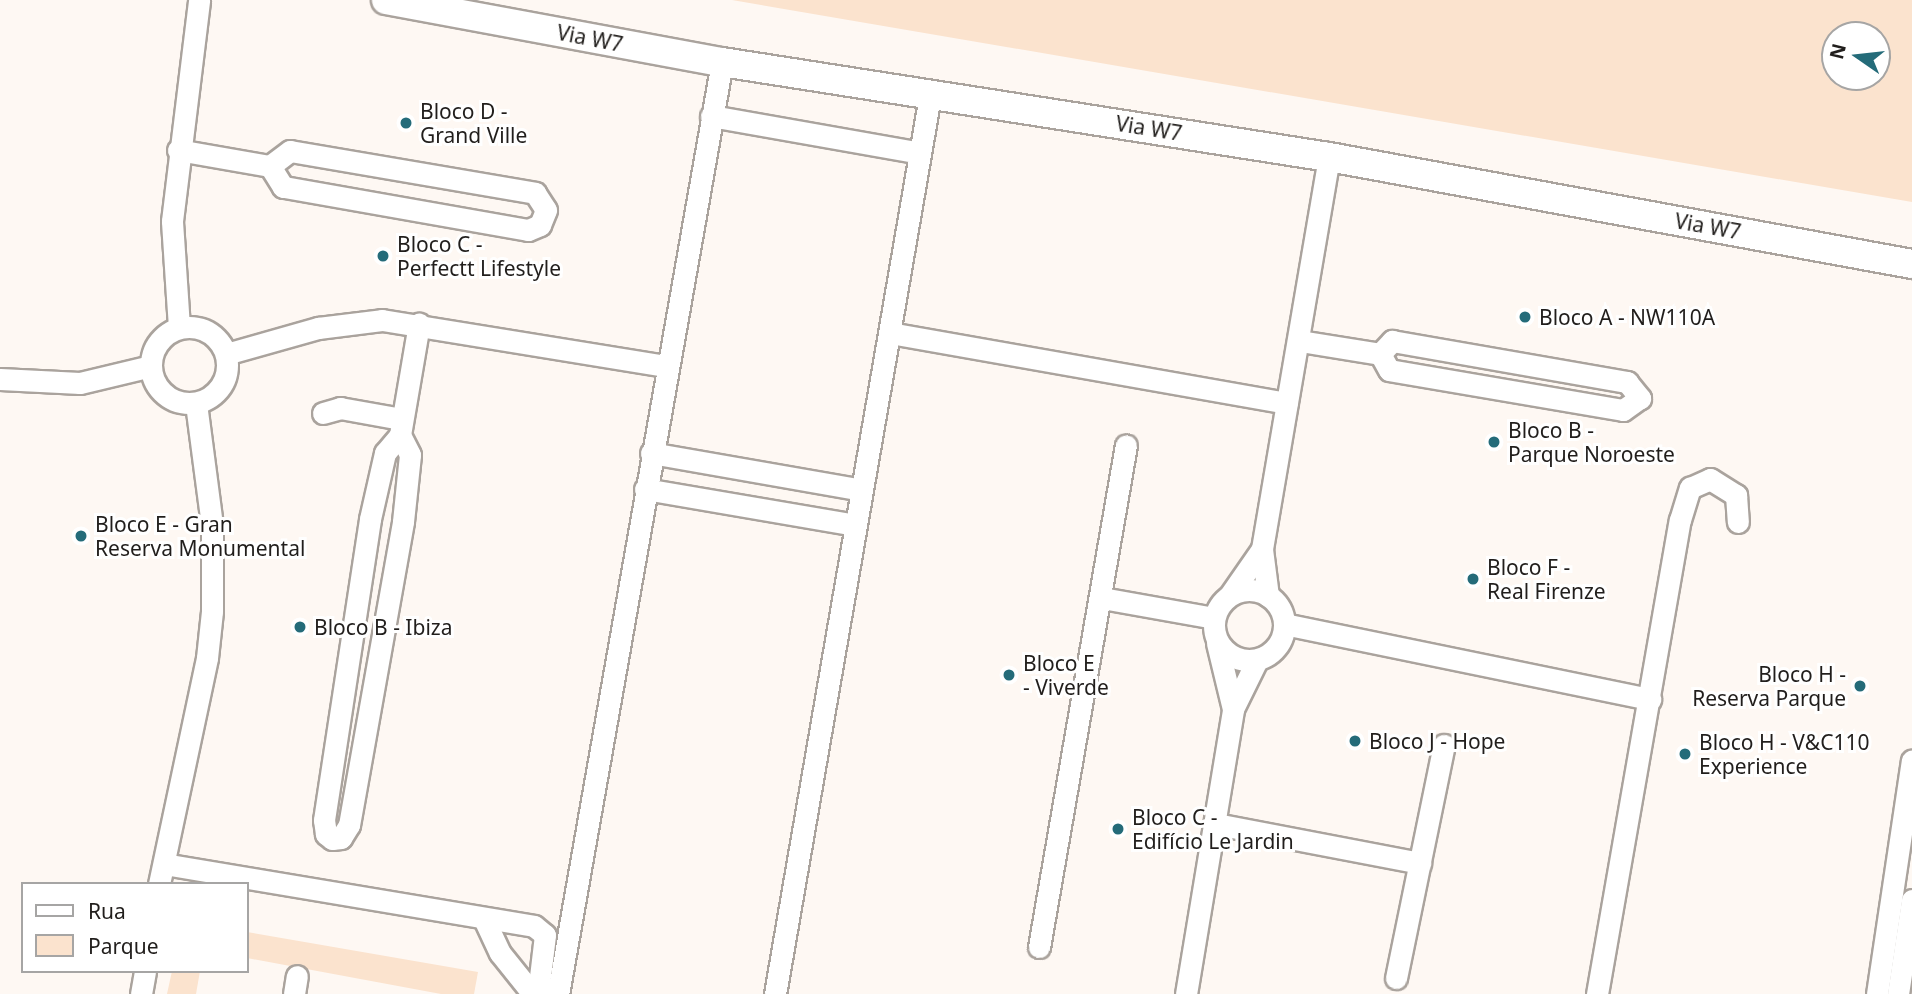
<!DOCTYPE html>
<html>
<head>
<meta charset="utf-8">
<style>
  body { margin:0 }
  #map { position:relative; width:1912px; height:994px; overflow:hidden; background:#fef8f3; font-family:"Noto Sans",sans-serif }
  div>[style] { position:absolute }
  .green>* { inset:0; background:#fbe3ce }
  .roads { filter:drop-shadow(2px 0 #aaa39d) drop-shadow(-2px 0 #aaa39d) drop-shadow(0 2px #aaa39d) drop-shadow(0 -2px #aaa39d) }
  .minor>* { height:21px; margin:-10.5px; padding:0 10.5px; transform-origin:10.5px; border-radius:10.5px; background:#fff }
  .minor>.ring { margin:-10.5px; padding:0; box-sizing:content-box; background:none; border:21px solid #fff; border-radius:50% }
  .secondary>* { height:28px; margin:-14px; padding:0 14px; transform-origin:14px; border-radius:14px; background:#fff }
  .dots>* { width:19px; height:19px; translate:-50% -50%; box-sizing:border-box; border:4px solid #fff; border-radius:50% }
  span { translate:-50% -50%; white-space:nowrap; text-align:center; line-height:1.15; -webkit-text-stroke:6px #fff; paint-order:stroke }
  .street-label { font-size:21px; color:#211e1c }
  .poi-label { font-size:21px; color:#211e1c }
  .left { translate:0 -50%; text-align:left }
  .right { translate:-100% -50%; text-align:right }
  .legend { position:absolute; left:21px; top:882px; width:228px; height:91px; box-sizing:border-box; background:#fff; border:2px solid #a6a5a4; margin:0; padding:9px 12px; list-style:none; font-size:21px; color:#211e1c }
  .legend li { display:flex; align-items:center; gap:14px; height:35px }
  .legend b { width:35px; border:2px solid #a6a5a4 }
  .north { position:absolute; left:1821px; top:21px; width:70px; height:70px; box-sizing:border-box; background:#fff; border:2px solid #a6a5a4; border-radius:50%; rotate:284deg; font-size:19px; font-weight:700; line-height:28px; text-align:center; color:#211e1c }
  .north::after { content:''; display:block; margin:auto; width:24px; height:32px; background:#246b79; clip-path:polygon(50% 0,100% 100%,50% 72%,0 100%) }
</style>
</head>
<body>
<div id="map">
  <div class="green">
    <i style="clip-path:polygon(evenodd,732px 0,1912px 0,1912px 202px,732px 0,1877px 35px,1877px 77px,1835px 77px,1835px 35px,1877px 35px)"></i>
    <i style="clip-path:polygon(247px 932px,478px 972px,474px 994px,441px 994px,247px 958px)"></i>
    <i style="clip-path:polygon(172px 971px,200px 971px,196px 994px,167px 994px)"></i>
  </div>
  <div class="roads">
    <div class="minor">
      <i style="left:711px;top:116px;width:212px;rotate:10deg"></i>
      <i style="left:178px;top:150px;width:93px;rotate:9.9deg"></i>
      <i style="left:290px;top:151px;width:249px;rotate:9.7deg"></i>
      <i style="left:535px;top:193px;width:20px;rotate:57deg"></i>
      <i style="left:546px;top:210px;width:16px;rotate:112deg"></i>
      <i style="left:540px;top:225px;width:13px;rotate:157deg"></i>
      <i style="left:528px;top:230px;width:249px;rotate:-170deg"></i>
      <i style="left:283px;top:187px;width:25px;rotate:-122deg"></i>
      <i style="left:270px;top:166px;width:25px;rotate:-37deg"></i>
      <i class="ring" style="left:151px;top:327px;width:55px;height:55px"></i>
      <i style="left:179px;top:327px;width:106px;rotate:-93.8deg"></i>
      <i style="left:172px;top:221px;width:223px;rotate:-83deg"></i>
      <i style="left:890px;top:333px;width:403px;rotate:10deg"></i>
      <i style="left:1300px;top:341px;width:81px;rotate:9.2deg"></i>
      <i style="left:1392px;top:341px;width:239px;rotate:9.9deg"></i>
      <i style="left:1627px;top:382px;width:21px;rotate:51deg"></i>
      <i style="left:1640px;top:398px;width:21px;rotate:145deg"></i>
      <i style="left:1623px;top:410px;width:237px;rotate:-170.3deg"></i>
      <i style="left:1389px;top:370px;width:18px;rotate:-119deg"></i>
      <i style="left:1380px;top:354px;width:18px;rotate:-47deg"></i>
      <i style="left:226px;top:354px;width:96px;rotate:-15.8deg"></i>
      <i style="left:318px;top:328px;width:64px;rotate:-7.1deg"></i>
      <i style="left:382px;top:320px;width:288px;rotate:9.2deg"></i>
      <i style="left:0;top:379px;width:80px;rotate:2.9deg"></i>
      <i style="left:80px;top:383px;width:73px;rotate:-13.5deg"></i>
      <i style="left:323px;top:413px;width:18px;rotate:-16deg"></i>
      <i style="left:340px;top:408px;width:63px;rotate:10.1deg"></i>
      <i style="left:400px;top:435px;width:22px;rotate:63deg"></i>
      <i style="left:410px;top:455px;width:67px;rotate:96deg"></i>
      <i style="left:403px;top:522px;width:308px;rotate:100.1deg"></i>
      <i style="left:349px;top:825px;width:15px;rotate:122deg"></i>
      <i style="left:341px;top:838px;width:9px;rotate:174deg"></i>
      <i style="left:332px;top:839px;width:8px;rotate:-140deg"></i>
      <i style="left:326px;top:834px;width:14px;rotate:-98deg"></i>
      <i style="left:324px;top:820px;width:304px;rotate:-81.3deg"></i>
      <i style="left:370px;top:519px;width:68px;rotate:-77.2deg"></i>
      <i style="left:385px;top:453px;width:23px;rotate:-50deg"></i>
      <i style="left:400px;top:435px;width:113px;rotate:-80.3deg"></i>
      <i style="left:651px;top:453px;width:214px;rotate:9.9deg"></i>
      <i style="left:645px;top:489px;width:213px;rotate:9.7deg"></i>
      <i class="ring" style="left:1214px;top:590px;width:49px;height:49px"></i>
      <i style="left:1230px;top:595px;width:56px;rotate:-55.2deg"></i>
      <i style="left:1268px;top:596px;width:47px;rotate:-97.3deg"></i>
      <i style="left:1262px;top:549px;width:398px;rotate:-80.3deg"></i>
      <i style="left:1102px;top:598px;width:114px;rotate:10.1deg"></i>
      <i style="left:1284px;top:624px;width:374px;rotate:11.6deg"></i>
      <i style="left:1217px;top:643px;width:68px;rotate:76.4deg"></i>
      <i style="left:1216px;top:824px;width:208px;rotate:10.8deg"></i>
      <i style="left:164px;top:864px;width:375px;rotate:9.5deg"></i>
      <i style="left:534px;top:926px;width:14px;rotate:39deg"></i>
      <i style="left:545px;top:935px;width:59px;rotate:96.8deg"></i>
      <i style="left:159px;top:884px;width:231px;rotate:-78deg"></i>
      <i style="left:207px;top:658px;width:47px;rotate:-83.9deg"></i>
      <i style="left:212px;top:611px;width:86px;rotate:-90deg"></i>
      <i style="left:212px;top:525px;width:123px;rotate:-97.5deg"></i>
      <i style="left:485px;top:921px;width:35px;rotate:65deg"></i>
      <i style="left:500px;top:953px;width:53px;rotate:51.2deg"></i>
      <i style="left:1039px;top:947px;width:509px;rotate:-80.17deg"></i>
      <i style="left:1396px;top:978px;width:238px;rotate:-78.4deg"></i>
      <i style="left:141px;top:994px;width:23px;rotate:-80deg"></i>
      <i style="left:294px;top:994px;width:18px;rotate:-81deg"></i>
      <i style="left:558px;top:994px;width:946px;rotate:-80.02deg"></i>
      <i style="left:775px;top:994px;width:911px;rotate:-80.21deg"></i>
      <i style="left:1186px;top:994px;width:289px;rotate:-80.6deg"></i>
      <i style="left:1233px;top:709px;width:55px;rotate:-63.9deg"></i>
      <i style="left:1597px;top:994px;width:481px;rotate:-80.1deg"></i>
      <i style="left:1680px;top:520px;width:34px;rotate:-73deg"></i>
      <i style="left:1690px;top:488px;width:22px;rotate:-24deg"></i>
      <i style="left:1710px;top:479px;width:31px;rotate:32deg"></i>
      <i style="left:1736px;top:495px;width:27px;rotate:86deg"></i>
      <i style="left:1877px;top:994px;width:236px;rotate:-81.5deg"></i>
      <i style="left:1898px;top:994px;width:95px;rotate:-81.5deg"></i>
    </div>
    <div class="secondary">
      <i style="left:386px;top:0;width:342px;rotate:10.5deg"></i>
      <i style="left:722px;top:62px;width:614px;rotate:8.9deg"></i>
      <i style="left:1329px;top:157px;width:593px;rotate:10.4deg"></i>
    </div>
  </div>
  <div class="dots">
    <i style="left:406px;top:123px;background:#246b79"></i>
    <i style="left:383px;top:256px;background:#246b79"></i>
    <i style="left:1525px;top:317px;background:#246b79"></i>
    <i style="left:1494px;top:442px;background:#246b79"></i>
    <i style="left:81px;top:536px;background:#246b79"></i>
    <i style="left:1473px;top:579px;background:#246b79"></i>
    <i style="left:300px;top:627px;background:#246b79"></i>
    <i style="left:1009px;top:675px;background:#246b79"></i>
    <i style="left:1860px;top:686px;background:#246b79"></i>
    <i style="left:1355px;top:741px;background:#246b79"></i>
    <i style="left:1685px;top:754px;background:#246b79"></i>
    <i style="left:1118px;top:829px;background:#246b79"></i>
  </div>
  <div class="street-label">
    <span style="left:590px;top:38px;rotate:11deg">Via W7</span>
    <span style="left:1149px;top:128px;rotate:9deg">Via W7</span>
    <span style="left:1708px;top:226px;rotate:10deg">Via W7</span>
  </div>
  <div class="poi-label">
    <span class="left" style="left:420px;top:123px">Bloco D -<br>Grand Ville</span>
    <span class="left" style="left:397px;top:256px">Bloco C -<br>Perfectt Lifestyle</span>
    <span class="left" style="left:1539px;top:317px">Bloco A - NW110A</span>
    <span class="left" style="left:1508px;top:442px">Bloco B -<br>Parque Noroeste</span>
    <span class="left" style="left:95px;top:536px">Bloco E - Gran<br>Reserva Monumental</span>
    <span class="left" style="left:1487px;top:579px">Bloco F -<br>Real Firenze</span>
    <span class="left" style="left:314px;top:627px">Bloco B - Ibiza</span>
    <span class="left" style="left:1023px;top:675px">Bloco E<br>- Viverde</span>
    <span class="right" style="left:1846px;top:686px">Bloco H -<br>Reserva Parque</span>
    <span class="left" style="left:1369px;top:741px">Bloco J - Hope</span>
    <span class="left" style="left:1699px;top:754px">Bloco H - V&amp;C110<br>Experience</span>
    <span class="left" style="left:1132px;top:829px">Bloco C -<br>Edifício Le Jardin</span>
  </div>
  <ul class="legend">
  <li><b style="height:9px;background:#fff"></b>Rua</li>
  <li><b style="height:19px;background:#fbe3ce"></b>Parque</li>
  </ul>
  <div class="north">N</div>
</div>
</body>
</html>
